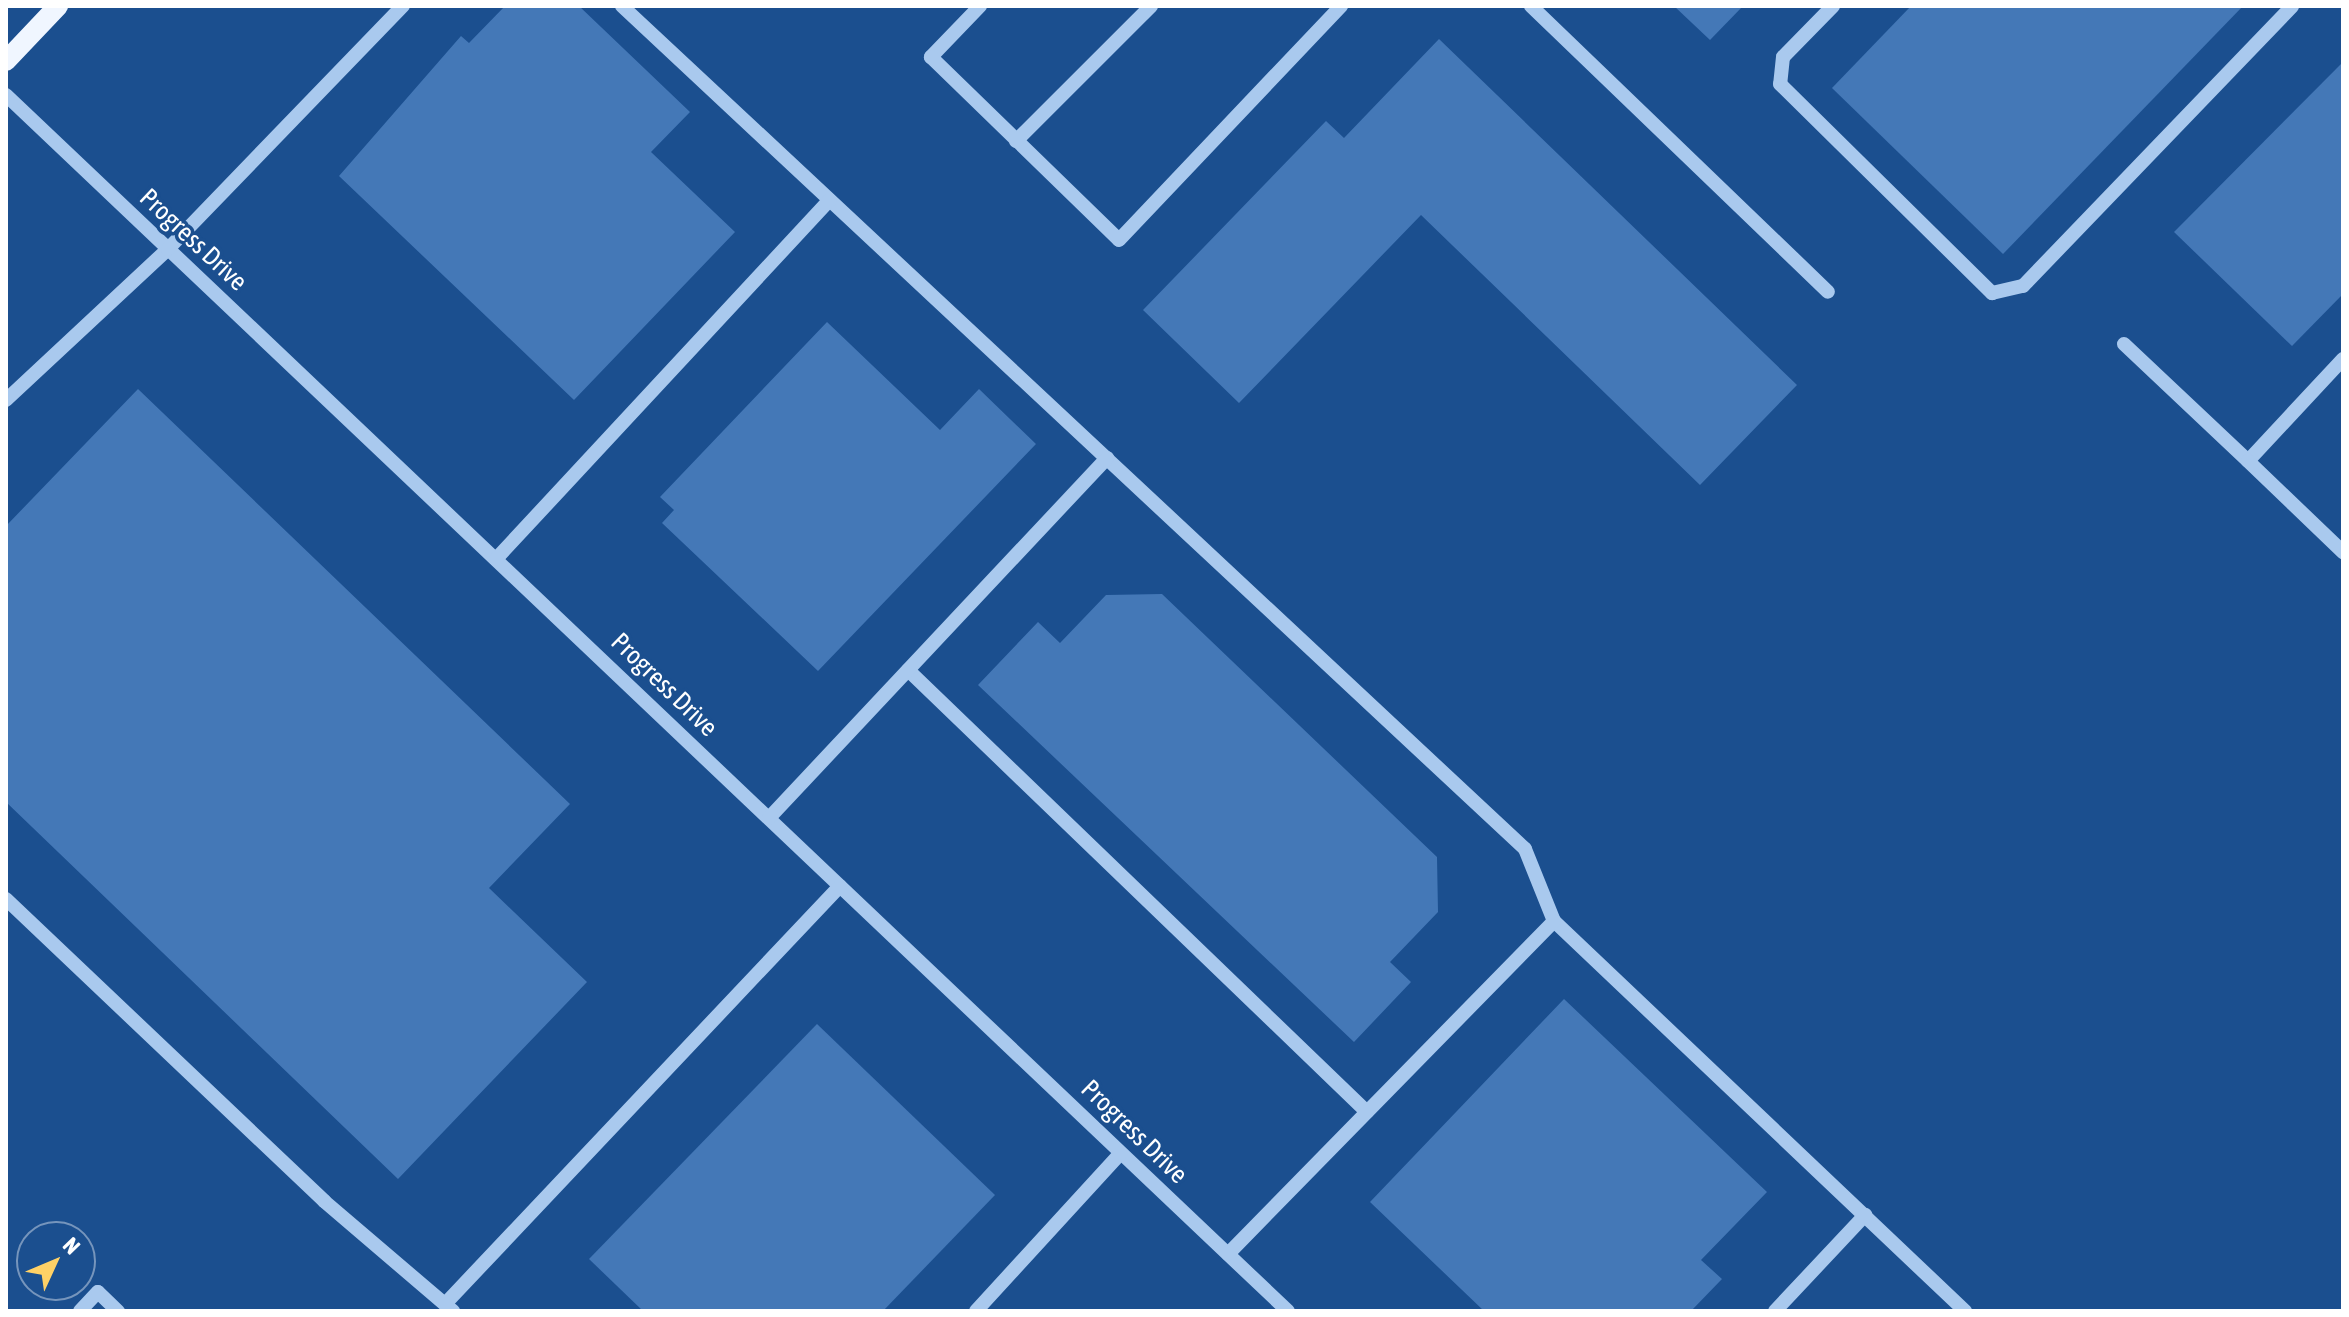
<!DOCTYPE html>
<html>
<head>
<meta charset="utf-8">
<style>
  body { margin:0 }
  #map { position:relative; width:2349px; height:1317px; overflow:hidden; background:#1b4f8f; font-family:"Asap Condensed",sans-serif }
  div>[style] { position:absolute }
  .building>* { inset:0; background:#4478b7 }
  .minor>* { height:14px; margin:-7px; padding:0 7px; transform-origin:7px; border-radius:7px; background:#a9c9ee }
  .major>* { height:20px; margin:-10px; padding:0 10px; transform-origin:10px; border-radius:10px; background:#f0f6ff }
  span { translate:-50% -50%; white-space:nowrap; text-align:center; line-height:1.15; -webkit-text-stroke:7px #1b4f8f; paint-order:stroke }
  .street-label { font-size:26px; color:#fff }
  .frame { position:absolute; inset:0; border:8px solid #fff; pointer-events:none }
  .north { position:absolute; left:16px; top:1221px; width:80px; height:80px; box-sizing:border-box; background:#1b4f8f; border:2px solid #7695bc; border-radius:50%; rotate:46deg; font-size:22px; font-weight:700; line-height:32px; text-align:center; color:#fff }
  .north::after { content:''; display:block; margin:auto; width:28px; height:36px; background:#ffd166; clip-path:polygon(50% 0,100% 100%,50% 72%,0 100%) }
</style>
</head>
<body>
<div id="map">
  <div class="building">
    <i style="clip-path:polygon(505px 6px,579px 6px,690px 112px,651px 152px,735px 232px,574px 400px,339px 176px,461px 36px,469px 43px)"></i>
    <i style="clip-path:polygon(1674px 6px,1743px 6px,1710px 40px)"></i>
    <i style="clip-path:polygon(1911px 6px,2243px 6px,2003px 254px,1832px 88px)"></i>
    <i style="clip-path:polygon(1439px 39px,1797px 385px,1700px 485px,1421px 215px,1239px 403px,1143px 310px,1326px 121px,1344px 138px)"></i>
    <i style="clip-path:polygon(2343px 62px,2343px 294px,2292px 346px,2174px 232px)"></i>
    <i style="clip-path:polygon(827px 322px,940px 430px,979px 389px,1036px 444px,818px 671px,662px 523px,674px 510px,660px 497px)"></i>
    <i style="clip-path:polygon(138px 389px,570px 804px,489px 888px,587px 982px,398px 1179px,6px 802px,6px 526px)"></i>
    <i style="clip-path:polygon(1162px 594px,1437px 857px,1438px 912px,1390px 962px,1411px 982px,1354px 1042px,978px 685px,1038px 622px,1060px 643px,1106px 595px)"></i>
    <i style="clip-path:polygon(1564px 999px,1767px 1192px,1701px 1260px,1722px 1279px,1691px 1311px,1484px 1311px,1370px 1202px)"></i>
    <i style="clip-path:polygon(817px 1024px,995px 1195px,883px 1311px,643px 1311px,589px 1259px)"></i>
  </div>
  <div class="minor">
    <i style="left:622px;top:6px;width:1235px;rotate:43.03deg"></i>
    <i style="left:1525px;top:849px;width:78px;rotate:68.1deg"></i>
    <i style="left:1554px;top:921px;width:567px;rotate:43.5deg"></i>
    <i style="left:980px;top:6px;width:71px;rotate:133.9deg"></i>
    <i style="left:931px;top:57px;width:262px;rotate:44.2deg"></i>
    <i style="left:1119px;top:240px;width:323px;rotate:-46.5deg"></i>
    <i style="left:1531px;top:6px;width:412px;rotate:43.9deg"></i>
    <i style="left:1833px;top:6px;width:71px;rotate:134.4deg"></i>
    <i style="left:1783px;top:57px;width:27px;rotate:96deg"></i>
    <i style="left:1780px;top:84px;width:298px;rotate:44.6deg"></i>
    <i style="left:1992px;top:293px;width:32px;rotate:-13deg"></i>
    <i style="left:2023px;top:286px;width:388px;rotate:-46.1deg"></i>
    <i style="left:6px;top:95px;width:1767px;rotate:43.49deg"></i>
    <i style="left:1016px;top:141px;width:191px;rotate:-45deg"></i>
    <i style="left:2124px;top:344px;width:170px;rotate:43.3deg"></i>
    <i style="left:2343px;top:359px;width:139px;rotate:133deg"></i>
    <i style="left:2248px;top:461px;width:132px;rotate:43.8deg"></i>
    <i style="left:6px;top:400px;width:221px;rotate:-43deg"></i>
    <i style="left:168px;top:249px;width:338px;rotate:-46deg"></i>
    <i style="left:496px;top:559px;width:490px;rotate:-47.1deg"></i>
    <i style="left:908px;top:670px;width:637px;rotate:43.92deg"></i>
    <i style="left:769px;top:818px;width:494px;rotate:-46.8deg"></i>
    <i style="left:6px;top:899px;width:439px;rotate:43.5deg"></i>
    <i style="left:324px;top:1201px;width:170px;rotate:40.5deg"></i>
    <i style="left:1228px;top:1254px;width:466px;rotate:-45.6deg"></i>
    <i style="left:445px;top:1304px;width:575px;rotate:-46.62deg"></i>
    <i style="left:80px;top:1311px;width:26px;rotate:-47deg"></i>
    <i style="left:98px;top:1292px;width:28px;rotate:44deg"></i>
    <i style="left:976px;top:1311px;width:214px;rotate:-47.5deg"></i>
    <i style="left:1775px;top:1311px;width:132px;rotate:-46.8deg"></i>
  </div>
  <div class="major">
    <i style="left:6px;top:61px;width:76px;rotate:-46.6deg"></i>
  </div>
  <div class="street-label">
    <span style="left:193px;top:240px;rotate:43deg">Progress Drive</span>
    <span style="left:664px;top:685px;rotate:44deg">Progress Drive</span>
    <span style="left:1134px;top:1132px;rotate:44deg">Progress Drive</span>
  </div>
  <div class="frame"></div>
  <div class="north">N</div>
</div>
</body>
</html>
